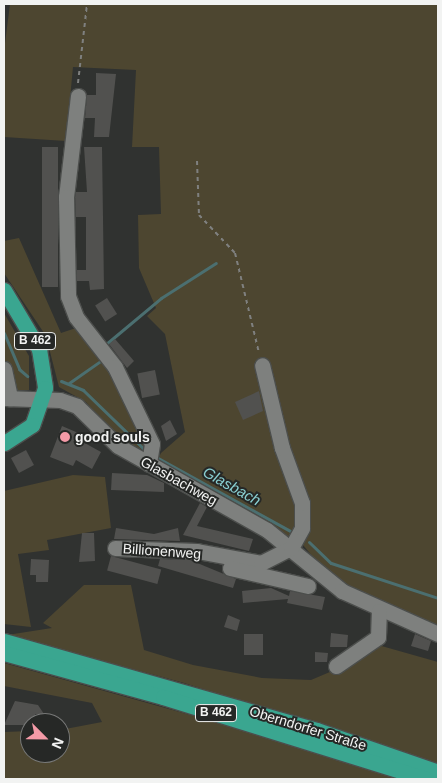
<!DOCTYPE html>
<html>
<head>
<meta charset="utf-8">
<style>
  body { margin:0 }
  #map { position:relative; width:442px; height:783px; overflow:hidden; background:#303230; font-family:Helvetica,sans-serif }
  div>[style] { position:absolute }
  .green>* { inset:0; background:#4d4630 }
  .stream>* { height:3px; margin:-1.5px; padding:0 1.5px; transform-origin:1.5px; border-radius:1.5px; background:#4b6f70 }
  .building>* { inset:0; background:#51514f; transform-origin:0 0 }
  .path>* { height:2px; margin-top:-1px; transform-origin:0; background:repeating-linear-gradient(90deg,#7f807f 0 4px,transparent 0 8px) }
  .roads { filter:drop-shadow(1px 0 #4c4e4c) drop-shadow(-1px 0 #4c4e4c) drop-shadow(0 1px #4c4e4c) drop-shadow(0 -1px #4c4e4c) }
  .minor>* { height:15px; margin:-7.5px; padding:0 7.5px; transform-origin:7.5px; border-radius:7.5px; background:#7e807e }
  .major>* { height:15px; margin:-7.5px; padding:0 7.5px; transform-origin:7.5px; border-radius:7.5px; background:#3aa690 }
  .dots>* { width:14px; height:14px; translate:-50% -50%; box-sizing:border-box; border:2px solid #262826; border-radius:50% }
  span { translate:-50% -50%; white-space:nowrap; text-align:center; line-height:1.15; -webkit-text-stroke:4px #262826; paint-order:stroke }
  .shield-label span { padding:1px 4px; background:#262826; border:1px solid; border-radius:4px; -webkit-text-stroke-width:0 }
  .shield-label { font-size:12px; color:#f2f3f2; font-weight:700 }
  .poi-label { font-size:14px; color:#f2f3f2; font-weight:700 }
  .left { translate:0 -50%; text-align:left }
  .street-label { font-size:14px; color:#f2f3f2 }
  .water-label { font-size:15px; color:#89cfd2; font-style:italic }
  .frame { position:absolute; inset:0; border:5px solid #f2f3f2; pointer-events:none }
  .north { position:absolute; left:20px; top:713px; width:50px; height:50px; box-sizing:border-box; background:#262826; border:1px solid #787978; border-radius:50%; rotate:113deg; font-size:14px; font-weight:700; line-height:20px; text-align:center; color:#f2f3f2 }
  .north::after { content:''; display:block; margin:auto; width:18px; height:22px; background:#f49aa7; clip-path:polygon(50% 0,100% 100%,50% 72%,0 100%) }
</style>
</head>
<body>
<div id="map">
  <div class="green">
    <i style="clip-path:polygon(10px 4px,438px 4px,438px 628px,372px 602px,329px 576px,303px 545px,156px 464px,161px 453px,185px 432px,165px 334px,147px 316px,156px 308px,139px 268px,138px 215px,161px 214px,159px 147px,132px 147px,136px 70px,73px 67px,66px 141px,4px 137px,4px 51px)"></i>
    <i style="clip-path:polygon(19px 238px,61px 333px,79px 327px,112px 368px,148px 445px,145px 454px,113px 434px,86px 402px,59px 387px,46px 336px,4px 273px,4px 241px)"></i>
    <i style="clip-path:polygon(4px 313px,29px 356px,29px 390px,17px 390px,4px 359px)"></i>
    <i style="clip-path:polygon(73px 475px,105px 477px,111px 528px,47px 540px,49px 550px,18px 554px,31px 627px,4px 624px,4px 491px)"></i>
    <i style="clip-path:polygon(84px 585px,131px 585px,144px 650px,193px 665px,262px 678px,311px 680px,351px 663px,378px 645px,438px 662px,438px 764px,184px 683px,7px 635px,52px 628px,43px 623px)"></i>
    <i style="clip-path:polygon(4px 663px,312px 749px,400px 779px,4px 779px,4px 732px,30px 731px,30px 753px,60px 753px,60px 730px,102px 722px,92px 703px,4px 686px)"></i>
  </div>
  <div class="stream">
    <i style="left:4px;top:333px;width:39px;rotate:67deg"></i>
    <i style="left:19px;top:369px;width:11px;rotate:41deg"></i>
    <i style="left:106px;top:344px;width:72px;rotate:-39.9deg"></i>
    <i style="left:161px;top:298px;width:65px;rotate:-32.5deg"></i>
    <i style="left:61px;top:381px;width:24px;rotate:22deg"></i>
    <i style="left:83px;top:390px;width:86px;rotate:44.1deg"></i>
    <i style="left:69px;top:383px;width:39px;rotate:-35deg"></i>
    <i style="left:158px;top:458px;width:155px;rotate:28.9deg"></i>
    <i style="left:309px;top:542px;width:30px;rotate:44deg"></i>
    <i style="left:331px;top:563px;width:113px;rotate:18.1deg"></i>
  </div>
  <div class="building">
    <i style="clip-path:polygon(96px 73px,116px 74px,109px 137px,94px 137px,95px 118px,85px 118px,87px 95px,96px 95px)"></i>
    <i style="left:42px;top:147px;width:16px;height:140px"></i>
    <i style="clip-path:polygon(84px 147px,102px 147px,104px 289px,90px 290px,89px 281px,77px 281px,77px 270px,86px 270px,86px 217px,76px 217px,75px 197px,76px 192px,87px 192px)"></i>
    <i style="left:107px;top:298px;width:19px;height:14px;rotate:58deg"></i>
    <i style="clip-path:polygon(115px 339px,134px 361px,127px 368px,109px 344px)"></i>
    <i style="left:155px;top:370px;width:25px;height:18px;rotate:79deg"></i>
    <i style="clip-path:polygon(259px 391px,263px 411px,243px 420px,235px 402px)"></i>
    <i style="clip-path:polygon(170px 420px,177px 434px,166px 441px,161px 426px)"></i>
    <i style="clip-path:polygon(62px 426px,83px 435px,81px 441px,101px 452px,92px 469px,76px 460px,73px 466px,50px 457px)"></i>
    <i style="left:26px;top:450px;width:17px;height:17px;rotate:62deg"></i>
    <i style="clip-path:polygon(112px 473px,147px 475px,164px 483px,164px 492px,111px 490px)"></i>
    <i style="clip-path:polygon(200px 503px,207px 507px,197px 526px,253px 539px,249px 551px,183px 535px)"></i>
    <i style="clip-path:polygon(116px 528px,154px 534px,178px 528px,180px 541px,114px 539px)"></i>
    <i style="clip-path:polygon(82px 533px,94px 533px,95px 561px,79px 562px)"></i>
    <i style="left:111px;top:556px;width:52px;height:15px;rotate:15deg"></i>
    <i style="clip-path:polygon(31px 559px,49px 560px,48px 582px,36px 582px,36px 575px,30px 575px)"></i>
    <i style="clip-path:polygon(160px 559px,190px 560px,236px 579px,233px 588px,158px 566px)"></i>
    <i style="clip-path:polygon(271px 588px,289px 596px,290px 591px,325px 597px,322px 610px,287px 603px,288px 599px,243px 603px,242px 591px)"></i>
    <i style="clip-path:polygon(228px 615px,240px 620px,237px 631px,224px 627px)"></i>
    <i style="clip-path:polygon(331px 633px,348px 635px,347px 647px,330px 647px)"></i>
    <i style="left:244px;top:634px;width:19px;height:21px"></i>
    <i style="clip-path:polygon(415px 634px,431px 641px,428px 651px,411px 646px)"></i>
    <i style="clip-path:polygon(315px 652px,328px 653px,327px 662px,315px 662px)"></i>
    <i style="clip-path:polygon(15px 701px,38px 705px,44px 714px,35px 714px,35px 722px,29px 725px,4px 725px)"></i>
  </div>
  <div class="path">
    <i style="left:78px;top:83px;width:80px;rotate:-83.5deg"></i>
    <i style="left:197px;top:161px;width:54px;rotate:87.9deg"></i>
    <i style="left:199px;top:215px;width:52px;rotate:46.5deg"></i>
    <i style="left:235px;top:253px;width:103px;rotate:76.5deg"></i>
  </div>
  <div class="roads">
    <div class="minor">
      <i style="left:78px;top:96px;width:102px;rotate:96.8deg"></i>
      <i style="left:66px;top:197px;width:99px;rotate:88.8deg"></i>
      <i style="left:68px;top:296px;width:22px;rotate:69deg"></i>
      <i style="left:76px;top:317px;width:63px;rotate:52deg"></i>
      <i style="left:115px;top:367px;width:85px;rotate:64.3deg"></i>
      <i style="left:152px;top:444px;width:20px;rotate:99deg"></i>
      <i style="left:4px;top:369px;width:30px;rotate:78deg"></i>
      <i style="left:4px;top:398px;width:56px;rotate:2deg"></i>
      <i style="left:60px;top:400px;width:18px;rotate:19deg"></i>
      <i style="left:77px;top:406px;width:57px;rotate:44.3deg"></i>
      <i style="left:118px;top:446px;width:171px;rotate:29.4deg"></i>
      <i style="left:267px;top:530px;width:97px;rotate:39.1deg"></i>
      <i style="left:342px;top:591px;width:105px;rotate:24.1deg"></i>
      <i style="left:115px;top:548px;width:82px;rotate:2.1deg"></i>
      <i style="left:197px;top:551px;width:65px;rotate:10.6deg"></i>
      <i style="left:261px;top:563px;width:34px;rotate:-27deg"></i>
      <i style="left:291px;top:548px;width:23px;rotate:-61deg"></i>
      <i style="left:302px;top:528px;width:25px;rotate:-90deg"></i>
      <i style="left:302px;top:503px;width:59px;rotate:-110deg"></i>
      <i style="left:282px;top:448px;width:85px;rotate:-103.5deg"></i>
      <i style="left:230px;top:568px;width:80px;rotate:13deg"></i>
      <i style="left:336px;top:666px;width:51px;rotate:-34.6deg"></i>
      <i style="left:378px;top:637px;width:26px;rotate:-88deg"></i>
    </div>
    <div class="major">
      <i style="left:4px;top:290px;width:69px;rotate:59.3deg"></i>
      <i style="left:39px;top:349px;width:39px;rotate:81deg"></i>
      <i style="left:45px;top:388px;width:39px;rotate:109deg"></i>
      <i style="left:32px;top:425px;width:33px;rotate:147deg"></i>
      <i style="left:4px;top:641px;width:325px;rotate:15.9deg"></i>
      <i style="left:317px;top:730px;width:128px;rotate:19.1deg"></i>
      <i style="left:4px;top:653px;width:165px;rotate:15.5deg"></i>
      <i style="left:163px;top:697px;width:276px;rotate:17.3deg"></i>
    </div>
  </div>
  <div class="dots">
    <i style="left:65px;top:437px;background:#f49aa7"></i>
  </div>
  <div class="shield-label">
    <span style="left:35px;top:341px">B 462</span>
    <span style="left:216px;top:713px">B 462</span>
  </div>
  <div class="poi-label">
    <span class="left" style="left:75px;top:437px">good souls</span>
  </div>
  <div class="street-label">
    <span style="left:179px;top:481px;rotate:29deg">Glasbachweg</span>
    <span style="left:162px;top:551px;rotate:4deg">Billionenweg</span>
    <span style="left:308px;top:728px;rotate:17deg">Oberndorfer Straße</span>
  </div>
  <div class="water-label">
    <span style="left:232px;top:486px;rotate:29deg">Glasbach</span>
  </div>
  <div class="frame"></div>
  <div class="north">N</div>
</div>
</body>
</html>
